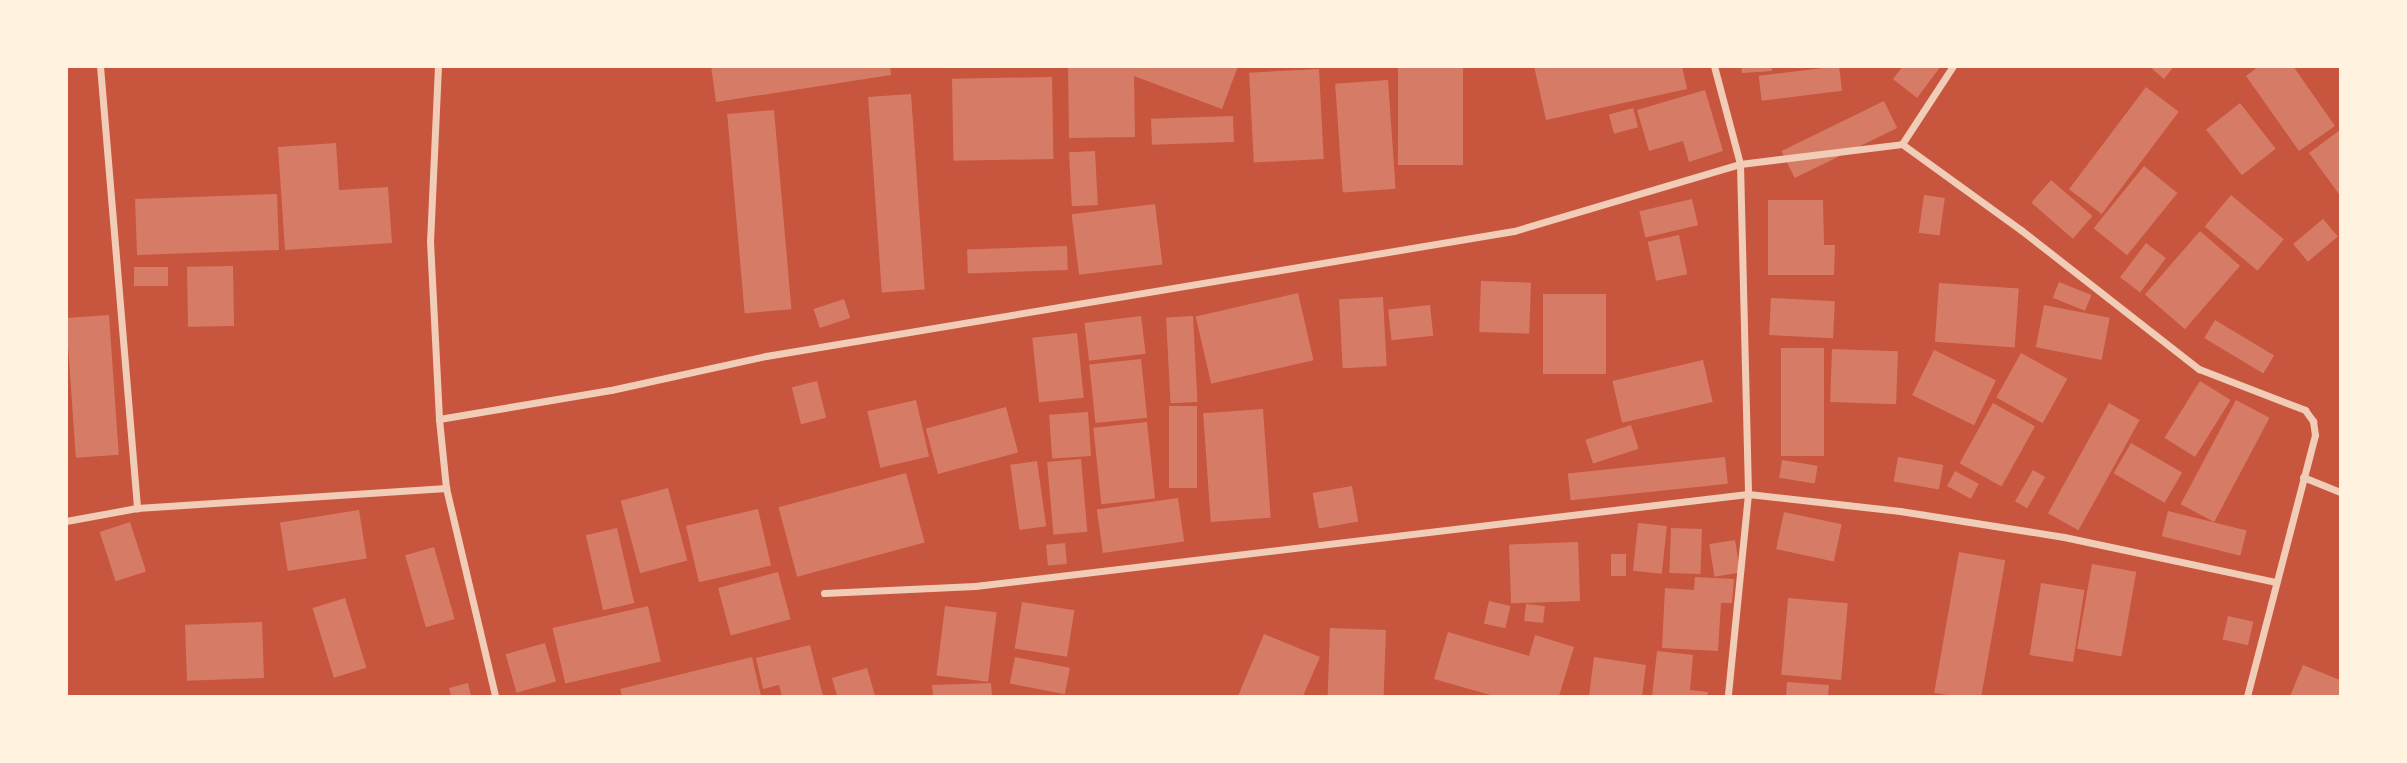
<!DOCTYPE html>
<html>
<head>
<meta charset="utf-8">
<style>
  body { margin:0 }
  #map { position:relative; width:2407px; height:763px; overflow:hidden; background:#c8553d; font-family:Poppins,sans-serif }
  div>[style] { position:absolute }
  .building>* { inset:0; background:#d67c66; transform-origin:0 0 }
  .minor>* { height:7px; margin:-3.5px; padding:0 3.5px; transform-origin:3.5px; border-radius:3.5px; background:#f1ccb7 }
  span { translate:-50% -50%; white-space:nowrap; text-align:center; line-height:1.15; -webkit-text-stroke:7px #fff3e0; paint-order:stroke }
  .frame { position:absolute; inset:0; border:68px solid #fff3e0; pointer-events:none }
</style>
</head>
<body>
<div id="map">
  <div class="building">
    <i style="clip-path:polygon(711px 66px,890px 66px,891px 75px,716px 102px)"></i>
    <i style="clip-path:polygon(1068px 66px,1238px 66px,1222px 109px,1134px 76px,1135px 137px,1069px 138px)"></i>
    <i style="left:1398px;top:66px;width:65px;height:99px"></i>
    <i style="clip-path:polygon(1534px 66px,1682px 66px,1687px 89px,1546px 120px)"></i>
    <i style="clip-path:polygon(1741px 66px,1771px 66px,1772px 71px,1742px 73px)"></i>
    <i style="left:1839px;top:66px;width:25px;height:81px;rotate:83deg"></i>
    <i style="clip-path:polygon(1903px 66px,1941px 66px,1917px 98px,1893px 79px)"></i>
    <i style="clip-path:polygon(2149px 66px,2174px 66px,2164px 79px)"></i>
    <i style="clip-path:polygon(2259px 66px,2293px 66px,2335px 126px,2299px 151px,2246px 76px)"></i>
    <i style="left:1319px;top:69px;width:90px;height:70px;rotate:87deg"></i>
    <i style="left:1052px;top:77px;width:82px;height:100px;rotate:89deg"></i>
    <i style="left:1388px;top:80px;width:109px;height:53px;rotate:86deg"></i>
    <i style="left:2146px;top:87px;width:41px;height:128px;rotate:37deg"></i>
    <i style="clip-path:polygon(1705px 90px,1723px 151px,1689px 162px,1683px 141px,1649px 151px,1637px 110px)"></i>
    <i style="left:911px;top:94px;width:196px;height:43px;rotate:86deg"></i>
    <i style="left:1884px;top:101px;width:30px;height:114px;rotate:64deg"></i>
    <i style="left:2240px;top:103px;width:58px;height:43px;rotate:52deg"></i>
    <i style="left:1633px;top:108px;width:20px;height:25px;rotate:75deg"></i>
    <i style="left:774px;top:110px;width:200px;height:47px;rotate:85deg"></i>
    <i style="left:1233px;top:116px;width:26px;height:82px;rotate:88deg"></i>
    <i style="clip-path:polygon(2340px 130px,2340px 193px,2339px 194px,2309px 153px)"></i>
    <i style="clip-path:polygon(336px 143px,339px 190px,388px 187px,392px 243px,285px 250px,278px 147px)"></i>
    <i style="left:1095px;top:151px;width:54px;height:26px;rotate:87deg"></i>
    <i style="left:2144px;top:166px;width:43px;height:80px;rotate:39deg"></i>
    <i style="left:2051px;top:180px;width:55px;height:30px;rotate:41deg"></i>
    <i style="left:277px;top:194px;width:56px;height:142px;rotate:88deg"></i>
    <i style="left:1924px;top:195px;width:21px;height:38px;rotate:8deg"></i>
    <i style="left:2231px;top:195px;width:69px;height:41px;rotate:40deg"></i>
    <i style="left:1692px;top:199px;width:27px;height:54px;rotate:77deg"></i>
    <i style="clip-path:polygon(1768px 200px,1823px 200px,1824px 245px,1835px 245px,1834px 275px,1768px 275px)"></i>
    <i style="left:1155px;top:204px;width:61px;height:84px;rotate:83deg"></i>
    <i style="left:2323px;top:219px;width:23px;height:39px;rotate:50deg"></i>
    <i style="left:2200px;top:231px;width:53px;height:84px;rotate:41deg"></i>
    <i style="left:1679px;top:235px;width:40px;height:32px;rotate:78deg"></i>
    <i style="left:2146px;top:243px;width:25px;height:43px;rotate:37deg"></i>
    <i style="left:1067px;top:246px;width:24px;height:100px;rotate:88deg"></i>
    <i style="left:233px;top:266px;width:60px;height:46px;rotate:89deg"></i>
    <i style="left:134px;top:267px;width:34px;height:19px"></i>
    <i style="left:1481px;top:281px;width:50px;height:51px;rotate:2deg"></i>
    <i style="left:2059px;top:282px;width:35px;height:17px;rotate:22deg"></i>
    <i style="left:1939px;top:283px;width:80px;height:59px;rotate:4deg"></i>
    <i style="left:1298px;top:293px;width:69px;height:105px;rotate:77deg"></i>
    <i style="left:1543px;top:294px;width:63px;height:80px"></i>
    <i style="left:1383px;top:297px;width:69px;height:44px;rotate:87deg"></i>
    <i style="left:1771px;top:298px;width:64px;height:37px;rotate:3deg"></i>
    <i style="left:844px;top:299px;width:20px;height:32px;rotate:72deg"></i>
    <i style="left:1430px;top:305px;width:31px;height:42px;rotate:84deg"></i>
    <i style="left:2044px;top:305px;width:67px;height:43px;rotate:11deg"></i>
    <i style="left:109px;top:315px;width:140px;height:43px;rotate:86deg"></i>
    <i style="left:1141px;top:316px;width:38px;height:57px;rotate:83deg"></i>
    <i style="left:1193px;top:316px;width:86px;height:27px;rotate:87deg"></i>
    <i style="left:2215px;top:320px;width:69px;height:21px;rotate:31deg"></i>
    <i style="left:1077px;top:333px;width:65px;height:45px;rotate:84deg"></i>
    <i style="left:1781px;top:348px;width:43px;height:108px"></i>
    <i style="left:1832px;top:349px;width:66px;height:53px;rotate:2deg"></i>
    <i style="left:1934px;top:350px;width:69px;height:50px;rotate:26deg"></i>
    <i style="left:2021px;top:353px;width:53px;height:51px;rotate:29deg"></i>
    <i style="left:1141px;top:359px;width:59px;height:52px;rotate:84deg"></i>
    <i style="left:1703px;top:360px;width:43px;height:93px;rotate:77deg"></i>
    <i style="left:817px;top:381px;width:38px;height:26px;rotate:76deg"></i>
    <i style="left:2200px;top:381px;width:36px;height:67px;rotate:32deg"></i>
    <i style="left:916px;top:400px;width:58px;height:50px;rotate:77deg"></i>
    <i style="left:2236px;top:400px;width:38px;height:118px;rotate:28deg"></i>
    <i style="left:1993px;top:403px;width:48px;height:69px;rotate:29deg"></i>
    <i style="left:2109px;top:403px;width:35px;height:126px;rotate:29deg"></i>
    <i style="left:1169px;top:406px;width:28px;height:82px"></i>
    <i style="left:1006px;top:407px;width:47px;height:83px;rotate:75deg"></i>
    <i style="left:1263px;top:409px;width:109px;height:60px;rotate:86deg"></i>
    <i style="left:1088px;top:412px;width:44px;height:39px;rotate:86deg"></i>
    <i style="left:1147px;top:422px;width:77px;height:54px;rotate:84deg"></i>
    <i style="left:1631px;top:425px;width:25px;height:48px;rotate:72deg"></i>
    <i style="left:2131px;top:443px;width:59px;height:35px;rotate:30deg"></i>
    <i style="left:1725px;top:457px;width:27px;height:158px;rotate:84deg"></i>
    <i style="left:1898px;top:457px;width:46px;height:25px;rotate:10deg"></i>
    <i style="left:1081px;top:459px;width:73px;height:34px;rotate:85deg"></i>
    <i style="left:1782px;top:460px;width:36px;height:18px;rotate:9deg"></i>
    <i style="left:1037px;top:461px;width:66px;height:27px;rotate:82deg"></i>
    <i style="left:2033px;top:470px;width:14px;height:36px;rotate:30deg"></i>
    <i style="left:1955px;top:471px;width:27px;height:17px;rotate:28deg"></i>
    <i style="left:906px;top:473px;width:72px;height:132px;rotate:75deg"></i>
    <i style="left:1352px;top:486px;width:36px;height:40px;rotate:80deg"></i>
    <i style="left:668px;top:488px;width:75px;height:49px;rotate:75deg"></i>
    <i style="left:1178px;top:498px;width:44px;height:82px;rotate:82deg"></i>
    <i style="left:758px;top:509px;width:58px;height:74px;rotate:77deg"></i>
    <i style="left:359px;top:510px;width:49px;height:80px;rotate:81deg"></i>
    <i style="left:2168px;top:511px;width:81px;height:26px;rotate:14deg"></i>
    <i style="left:1784px;top:512px;width:59px;height:38px;rotate:12deg"></i>
    <i style="left:130px;top:522px;width:52px;height:32px;rotate:72deg"></i>
    <i style="left:1638px;top:523px;width:29px;height:48px;rotate:6deg"></i>
    <i style="left:617px;top:528px;width:77px;height:32px;rotate:77deg"></i>
    <i style="left:1671px;top:528px;width:31px;height:45px;rotate:2deg"></i>
    <i style="left:1735px;top:540px;width:33px;height:26px;rotate:81deg"></i>
    <i style="left:1578px;top:542px;width:59px;height:69px;rotate:88deg"></i>
    <i style="left:1065px;top:543px;width:21px;height:19px;rotate:85deg"></i>
    <i style="left:434px;top:547px;width:75px;height:30px;rotate:74deg"></i>
    <i style="left:1959px;top:552px;width:47px;height:143px;rotate:10deg"></i>
    <i style="left:1611px;top:554px;width:15px;height:22px"></i>
    <i style="left:2092px;top:564px;width:45px;height:86px;rotate:10deg"></i>
    <i style="left:778px;top:572px;width:49px;height:62px;rotate:75deg"></i>
    <i style="clip-path:polygon(1695px 577px,1734px 579px,1732px 603px,1721px 603px,1718px 651px,1662px 648px,1665px 588px,1694px 590px)"></i>
    <i style="left:2041px;top:583px;width:44px;height:73px;rotate:9deg"></i>
    <i style="left:345px;top:598px;width:73px;height:34px;rotate:73deg"></i>
    <i style="left:1788px;top:598px;width:60px;height:77px;rotate:5deg"></i>
    <i style="left:1489px;top:601px;width:22px;height:23px;rotate:13deg"></i>
    <i style="left:1022px;top:602px;width:53px;height:47px;rotate:9deg"></i>
    <i style="left:1526px;top:604px;width:19px;height:17px;rotate:6deg"></i>
    <i style="left:648px;top:606px;width:57px;height:98px;rotate:77deg"></i>
    <i style="left:945px;top:606px;width:52px;height:70px;rotate:7deg"></i>
    <i style="left:2228px;top:616px;width:26px;height:24px;rotate:13deg"></i>
    <i style="left:262px;top:622px;width:56px;height:77px;rotate:88deg"></i>
    <i style="left:1330px;top:628px;width:56px;height:68px;rotate:2deg"></i>
    <i style="clip-path:polygon(1448px 632px,1529px 656px,1535px 635px,1574px 647px,1559px 696px,1494px 696px,1434px 679px)"></i>
    <i style="clip-path:polygon(1264px 634px,1320px 657px,1303px 696px,1238px 696px)"></i>
    <i style="left:545px;top:643px;width:40px;height:41px;rotate:74deg"></i>
    <i style="clip-path:polygon(810px 645px,823px 696px,782px 696px,779px 685px,763px 689px,756px 658px)"></i>
    <i style="clip-path:polygon(1657px 651px,1693px 655px,1690px 690px,1708px 692px,1707px 696px,1652px 696px)"></i>
    <i style="clip-path:polygon(752px 657px,761px 696px,622px 696px,620px 689px)"></i>
    <i style="left:1015px;top:657px;width:56px;height:27px;rotate:11deg"></i>
    <i style="clip-path:polygon(1594px 657px,1646px 665px,1642px 696px,1589px 696px)"></i>
    <i style="clip-path:polygon(2303px 665px,2340px 680px,2340px 696px,2290px 696px)"></i>
    <i style="clip-path:polygon(867px 668px,875px 696px,837px 696px,832px 678px)"></i>
    <i style="clip-path:polygon(1787px 682px,1829px 685px,1828px 696px,1786px 696px)"></i>
    <i style="clip-path:polygon(468px 683px,471px 696px,451px 696px,449px 688px)"></i>
    <i style="clip-path:polygon(991px 683px,992px 696px,933px 696px,932px 685px)"></i>
  </div>
  <div class="minor">
    <i style="left:100px;top:66px;width:444px;rotate:85.2deg"></i>
    <i style="left:438px;top:66px;width:175px;rotate:92.6deg"></i>
    <i style="left:430px;top:241px;width:178px;rotate:87.1deg"></i>
    <i style="left:439px;top:419px;width:69px;rotate:84.2deg"></i>
    <i style="left:446px;top:488px;width:214px;rotate:76.7deg"></i>
    <i style="left:1714px;top:66px;width:101px;rotate:75.1deg"></i>
    <i style="left:1740px;top:164px;width:330px;rotate:88.6deg"></i>
    <i style="left:1748px;top:494px;width:203px;rotate:95.7deg"></i>
    <i style="left:1902px;top:144px;width:93px;rotate:-56.8deg"></i>
    <i style="left:439px;top:419px;width:174px;rotate:-9.6deg"></i>
    <i style="left:611px;top:390px;width:159px;rotate:-12.4deg"></i>
    <i style="left:766px;top:356px;width:758px;rotate:-9.49deg"></i>
    <i style="left:1514px;top:231px;width:236px;rotate:-16.5deg"></i>
    <i style="left:1740px;top:164px;width:163px;rotate:-7deg"></i>
    <i style="left:1902px;top:144px;width:147px;rotate:35.9deg"></i>
    <i style="left:2021px;top:230px;width:226px;rotate:38deg"></i>
    <i style="left:2199px;top:369px;width:114px;rotate:21.1deg"></i>
    <i style="left:2305px;top:410px;width:14px;rotate:54deg"></i>
    <i style="left:2313px;top:421px;width:14px;rotate:82deg"></i>
    <i style="left:2315px;top:435px;width:270px;rotate:104.6deg"></i>
    <i style="left:2303px;top:477px;width:40px;rotate:22deg"></i>
    <i style="left:66px;top:521px;width:72px;rotate:-10.4deg"></i>
    <i style="left:137px;top:508px;width:310px;rotate:-3.7deg"></i>
    <i style="left:824px;top:593px;width:151px;rotate:-2.7deg"></i>
    <i style="left:975px;top:586px;width:778px;rotate:-6.79deg"></i>
    <i style="left:1748px;top:494px;width:153px;rotate:6.4deg"></i>
    <i style="left:1900px;top:511px;width:166px;rotate:9deg"></i>
    <i style="left:2064px;top:537px;width:217px;rotate:12deg"></i>
  </div>
  <div class="frame"></div>
</div>
</body>
</html>
